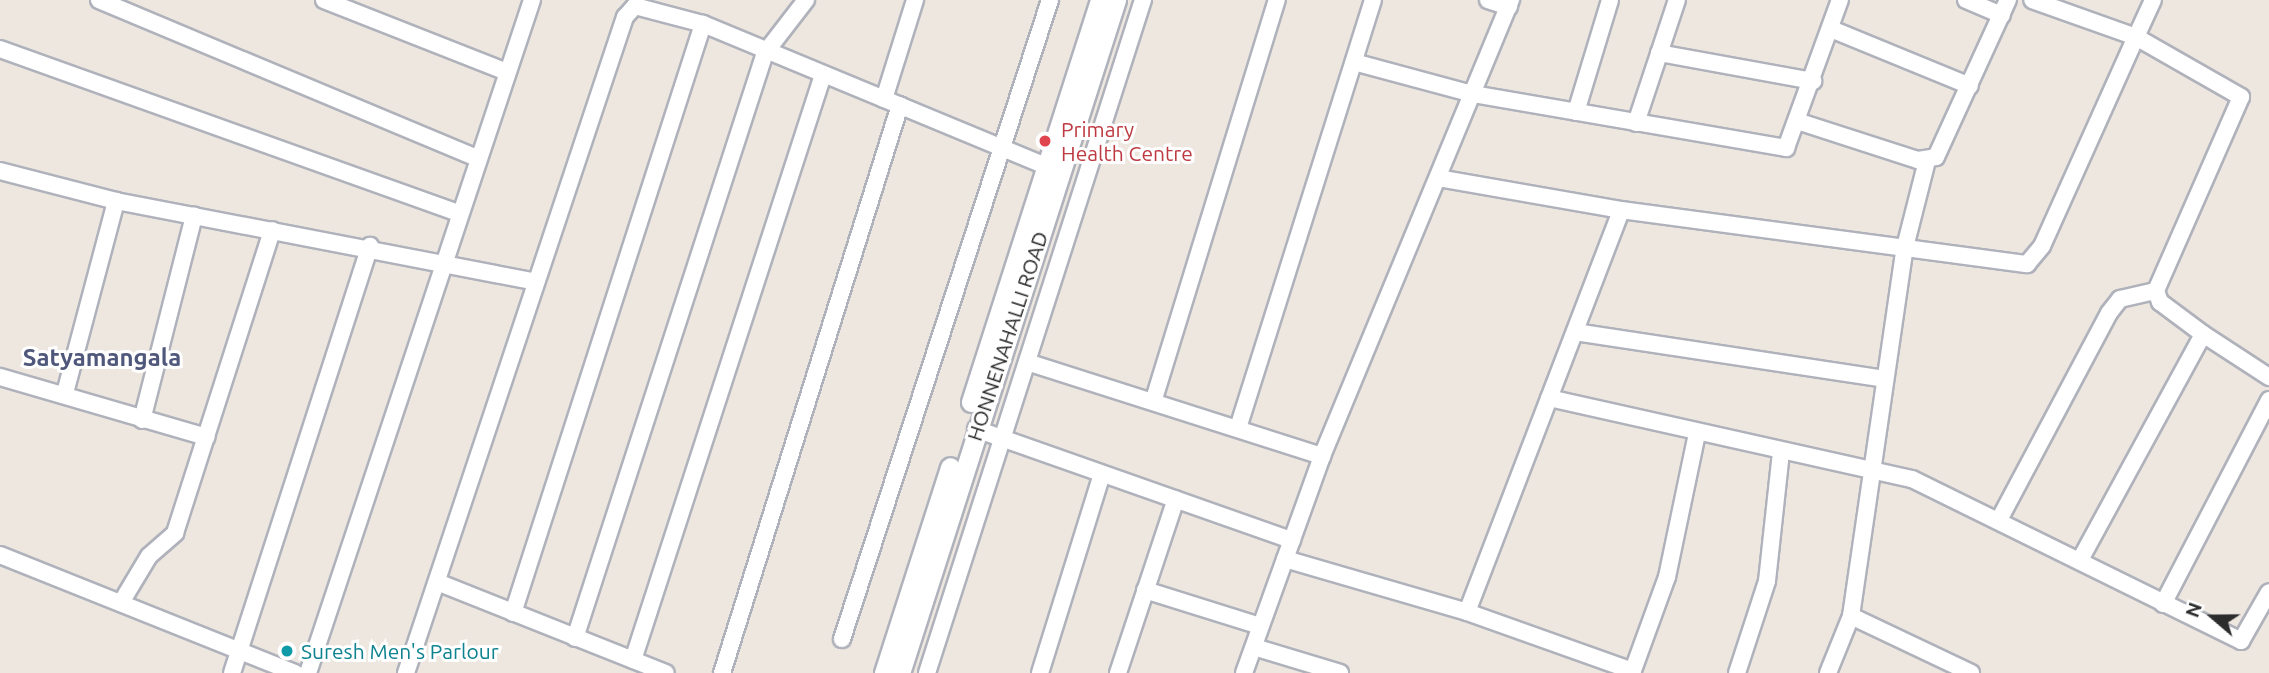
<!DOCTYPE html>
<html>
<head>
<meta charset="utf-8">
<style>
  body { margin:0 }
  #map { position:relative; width:2269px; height:673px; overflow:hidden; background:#ede7e0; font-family:Ubuntu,sans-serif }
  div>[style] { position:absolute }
  .roads { filter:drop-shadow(2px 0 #b0b2bb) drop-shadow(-2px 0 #b0b2bb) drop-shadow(0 2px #b0b2bb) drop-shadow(0 -2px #b0b2bb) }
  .minor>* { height:16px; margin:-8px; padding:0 8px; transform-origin:8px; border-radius:8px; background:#fff }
  .tertiary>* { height:19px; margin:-9.5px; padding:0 9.5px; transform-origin:9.5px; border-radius:9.5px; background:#fff }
  .dots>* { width:19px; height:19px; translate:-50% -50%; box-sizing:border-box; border:4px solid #fff; border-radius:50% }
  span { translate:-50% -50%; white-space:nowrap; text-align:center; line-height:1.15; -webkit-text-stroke:6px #fff; paint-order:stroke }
  .health-label { font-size:21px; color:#be3a42 }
  .left { translate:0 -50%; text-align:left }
  .street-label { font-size:21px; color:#2c2c2c }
  .culture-label { font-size:21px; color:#0d838f }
  .quarter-label { font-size:24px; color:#4f577a; font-weight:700 }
  .north { position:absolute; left:2178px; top:582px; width:70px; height:70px; -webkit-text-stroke:5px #fff; paint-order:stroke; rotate:290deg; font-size:19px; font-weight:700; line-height:28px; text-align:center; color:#2c2c2c }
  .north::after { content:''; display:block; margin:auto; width:24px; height:32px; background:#2c2c2c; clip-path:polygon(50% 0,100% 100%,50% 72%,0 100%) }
</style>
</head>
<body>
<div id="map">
  <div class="roads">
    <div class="minor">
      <i style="left:99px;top:0;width:410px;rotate:22.7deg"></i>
      <i style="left:324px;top:0;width:197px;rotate:21.5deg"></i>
      <i style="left:1488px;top:0;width:22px;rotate:18deg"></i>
      <i style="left:1966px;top:0;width:39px;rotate:23deg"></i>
      <i style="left:2153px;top:0;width:41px;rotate:114.7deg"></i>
      <i style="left:2136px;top:37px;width:121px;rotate:29.7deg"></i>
      <i style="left:2241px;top:97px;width:212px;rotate:113.7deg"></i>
      <i style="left:2156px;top:291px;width:12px;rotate:70deg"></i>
      <i style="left:2160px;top:302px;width:54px;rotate:36.7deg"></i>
      <i style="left:2203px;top:334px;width:79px;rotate:33.1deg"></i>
      <i style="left:1831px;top:29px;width:150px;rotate:22.3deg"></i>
      <i style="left:0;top:49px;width:486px;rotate:19.7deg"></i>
      <i style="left:1659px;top:53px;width:157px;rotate:10.3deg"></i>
      <i style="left:1354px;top:62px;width:123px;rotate:15.1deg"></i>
      <i style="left:1473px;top:94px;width:318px;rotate:9.8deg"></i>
      <i style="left:1786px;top:148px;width:158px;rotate:-70deg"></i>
      <i style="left:884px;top:99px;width:104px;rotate:-72.6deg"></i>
      <i style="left:1576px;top:112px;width:117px;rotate:-73.1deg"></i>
      <i style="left:1800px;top:122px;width:124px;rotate:17.9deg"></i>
      <i style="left:1918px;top:160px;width:18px;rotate:-9deg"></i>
      <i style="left:1936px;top:157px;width:173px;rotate:-65.4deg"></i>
      <i style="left:1636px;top:123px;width:130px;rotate:-71.6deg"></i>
      <i style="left:0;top:171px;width:120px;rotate:14.5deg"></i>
      <i style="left:116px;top:201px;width:428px;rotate:10.9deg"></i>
      <i style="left:1438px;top:178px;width:186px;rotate:9.9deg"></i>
      <i style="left:1621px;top:210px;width:410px;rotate:7.6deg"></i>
      <i style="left:2027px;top:264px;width:23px;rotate:-50deg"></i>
      <i style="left:2042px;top:246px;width:229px;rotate:-65.8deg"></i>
      <i style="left:2136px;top:37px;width:110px;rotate:-160.4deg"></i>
      <i style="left:1575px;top:332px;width:313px;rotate:8.6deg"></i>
      <i style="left:1027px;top:362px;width:310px;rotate:17.7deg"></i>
      <i style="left:0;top:377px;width:215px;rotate:16.2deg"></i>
      <i style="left:65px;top:393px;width:199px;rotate:-75.1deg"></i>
      <i style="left:1549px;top:398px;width:372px;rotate:12.6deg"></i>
      <i style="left:1912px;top:479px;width:367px;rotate:26.2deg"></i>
      <i style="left:2241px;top:641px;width:56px;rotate:-60.3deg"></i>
      <i style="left:1154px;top:399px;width:418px;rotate:-72.9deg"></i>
      <i style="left:142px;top:420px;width:211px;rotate:-75.7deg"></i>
      <i style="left:1238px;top:428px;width:449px;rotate:-72.5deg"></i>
      <i style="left:976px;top:429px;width:335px;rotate:19.4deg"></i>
      <i style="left:2000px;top:518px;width:232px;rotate:-62deg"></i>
      <i style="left:2109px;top:313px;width:18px;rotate:-52deg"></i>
      <i style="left:2120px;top:299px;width:37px;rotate:-13deg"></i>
      <i style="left:0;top:555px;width:318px;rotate:21.8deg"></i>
      <i style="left:1285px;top:559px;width:190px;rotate:16.2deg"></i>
      <i style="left:1467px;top:612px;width:176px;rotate:19.6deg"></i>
      <i style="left:2080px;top:560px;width:257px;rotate:-61.4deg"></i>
      <i style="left:437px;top:582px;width:246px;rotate:21.7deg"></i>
      <i style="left:1145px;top:590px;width:121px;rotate:17.4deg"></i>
      <i style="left:122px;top:601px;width:52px;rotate:-59deg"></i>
      <i style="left:149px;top:556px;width:35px;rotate:-41deg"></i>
      <i style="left:175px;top:533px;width:318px;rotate:-72.2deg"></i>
      <i style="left:2163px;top:604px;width:230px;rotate:-62.5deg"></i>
      <i style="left:1467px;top:612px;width:430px;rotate:-69deg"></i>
      <i style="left:513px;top:613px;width:619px;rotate:-72.12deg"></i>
      <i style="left:1851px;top:616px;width:133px;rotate:25.4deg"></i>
      <i style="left:575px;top:638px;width:615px;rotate:-72.01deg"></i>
      <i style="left:765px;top:53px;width:67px;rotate:-52.3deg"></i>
      <i style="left:842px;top:639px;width:672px;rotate:-71.97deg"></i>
      <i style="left:1254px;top:647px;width:90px;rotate:16.8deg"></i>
      <i style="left:633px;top:660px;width:615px;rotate:-72.01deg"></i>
      <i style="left:232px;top:673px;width:449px;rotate:-72.1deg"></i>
      <i style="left:308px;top:673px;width:709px;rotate:-71.59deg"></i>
      <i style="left:406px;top:673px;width:692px;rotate:-71.54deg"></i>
      <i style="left:625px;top:17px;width:15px;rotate:-48deg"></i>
      <i style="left:635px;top:6px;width:70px;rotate:14.8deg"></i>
      <i style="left:703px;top:24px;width:381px;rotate:22.5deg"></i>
      <i style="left:722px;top:673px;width:595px;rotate:-72.6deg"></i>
      <i style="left:927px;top:673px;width:707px;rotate:-72.21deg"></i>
      <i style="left:1040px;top:673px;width:208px;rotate:-72.7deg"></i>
      <i style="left:1118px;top:673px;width:183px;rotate:-71.6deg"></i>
      <i style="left:1244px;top:673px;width:231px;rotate:-70.2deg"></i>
      <i style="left:1322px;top:456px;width:494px;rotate:-67.5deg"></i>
      <i style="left:1632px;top:673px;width:102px;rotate:-70deg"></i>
      <i style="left:1667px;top:577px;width:147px;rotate:-78.2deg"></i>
      <i style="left:1737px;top:673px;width:97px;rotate:-71.9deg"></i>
      <i style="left:1767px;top:581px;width:129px;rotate:-83.8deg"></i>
      <i style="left:1828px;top:673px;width:61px;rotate:-68deg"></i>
      <i style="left:1851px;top:616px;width:369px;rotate:-81.7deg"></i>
      <i style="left:1904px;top:251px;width:93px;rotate:-75.7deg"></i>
    </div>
    <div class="tertiary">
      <i style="left:971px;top:402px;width:422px;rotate:-72.2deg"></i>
      <i style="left:884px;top:673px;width:216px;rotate:-72.2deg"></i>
      <i style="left:900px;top:673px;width:707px;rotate:-72.21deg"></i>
    </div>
  </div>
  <div class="dots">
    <i style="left:1045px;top:141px;background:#e0444e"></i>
    <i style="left:287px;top:651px;background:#0f9aa8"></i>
  </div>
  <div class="health-label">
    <span class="left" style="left:1061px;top:141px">Primary<br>Health Centre</span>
  </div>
  <div class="street-label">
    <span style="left:1007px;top:336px;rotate:-72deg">HONNENAHALLI ROAD</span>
  </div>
  <div class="culture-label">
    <span class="left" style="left:301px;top:651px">Suresh Men's Parlour</span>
  </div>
  <div class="quarter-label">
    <span style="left:102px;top:358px">Satyamangala</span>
  </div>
  <div class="north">N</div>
</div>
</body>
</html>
